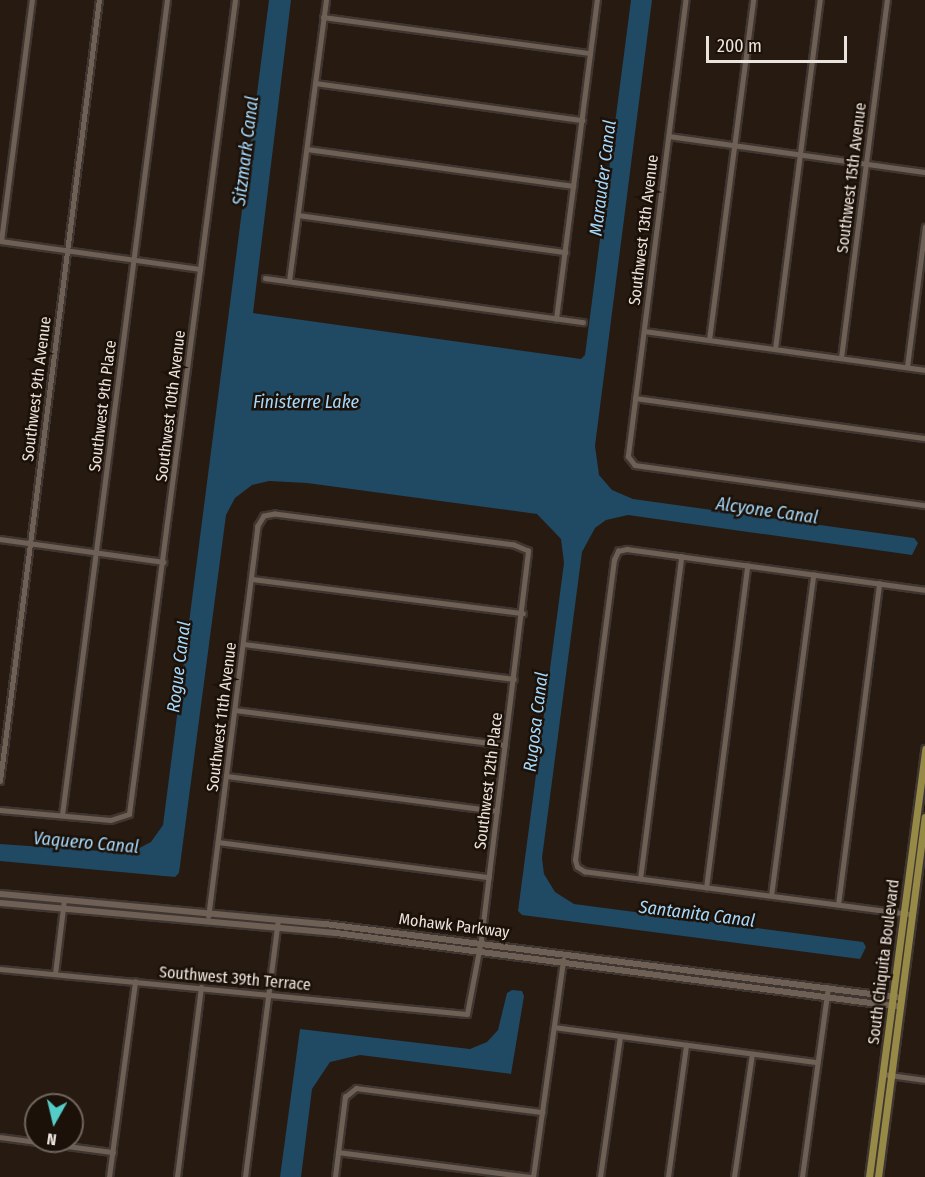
<!DOCTYPE html>
<html>
<head>
<meta charset="utf-8">
<style>
  body { margin:0 }
  #map { position:relative; width:925px; height:1177px; overflow:hidden; background:#261a11; font-family:"Fira Sans Condensed",sans-serif }
  div>[style] { position:absolute }
  .water>* { inset:0; background:#204963 }
  .roads { filter:drop-shadow(2px 0 #3f3631) drop-shadow(-2px 0 #3f3631) drop-shadow(0 2px #3f3631) drop-shadow(0 -2px #3f3631) }
  .street>* { height:4.5px; margin:-2.25px; padding:0 2.25px; transform-origin:2.25px; border-radius:2.25px; background:#6e6055 }
  .secondary>* { height:6px; margin:-3px; padding:0 3px; transform-origin:3px; border-radius:3px; background:#6e6055 }
  .primary>* { height:7px; margin:-3.5px; padding:0 3.5px; transform-origin:3.5px; border-radius:3.5px; background:#978a47 }
  span { translate:-50% -50%; white-space:nowrap; text-align:center; line-height:1.15; -webkit-text-stroke:5px #1c1108; paint-order:stroke }
  .street-label { font-size:16px; color:#ebe3dd }
  .water-label { font-size:18px; color:#a4d9fd; font-style:italic }
  .north { position:absolute; left:24px; top:1093px; width:60px; height:60px; box-sizing:border-box; background:#1c1108; border:2px solid #6f655d; border-radius:50%; rotate:188deg; font-size:16px; font-weight:700; line-height:24px; text-align:center; color:#ebe3dd }
  .north::after { content:''; display:block; margin:auto; width:21px; height:27px; background:#54cdc8; clip-path:polygon(50% 0,100% 100%,50% 72%,0 100%) }
  .scale { position:absolute; left:706px; top:36px; width:141px; height:27px; box-sizing:border-box; border:3px solid #ebe3dd; border-top:0; padding-left:8px; font-size:18px; line-height:21px; white-space:nowrap; color:#ebe3dd; -webkit-text-stroke:4px #1c1108; paint-order:stroke }
</style>
</head>
<body>
<div id="map">
  <div class="water">
    <i style="clip-path:polygon(269px 0,291px 0,253px 313px,581px 359px,585px 355px,631px 0,652px 0,595px 446px,599px 475px,612px 490px,633px 499px,914px 538px,918px 543px,912px 555px,628px 515px,606px 520px,595px 528px,582px 552px,542px 858px,544px 874px,555px 892px,574px 904px,863px 942px,866px 947px,860px 959px,522px 915px,518px 911px,564px 563px,561px 539px,537px 514px,307px 483px,269px 481px,252px 485px,235px 498px,226px 515px,179px 873px,175px 877px,0 861px,0 844px,130px 853px,151px 842px,163px 825px)"></i>
    <i style="clip-path:polygon(512px 990px,522px 991px,524px 996px,511px 1074px,360px 1055px,330px 1062px,312px 1089px,301px 1177px,280px 1177px,300px 1029px,470px 1049px,487px 1042px,498px 1030px,507px 993px)"></i>
  </div>
  <div class="roads">
    <div class="street">
      <i style="left:686px;top:0;width:460px;rotate:97.2deg"></i>
      <i style="left:628px;top:456px;width:11px;rotate:52deg"></i>
      <i style="left:635px;top:465px;width:293px;rotate:7.9deg"></i>
      <i style="left:323px;top:17px;width:269px;rotate:7.7deg"></i>
      <i style="left:315px;top:83px;width:270px;rotate:7.9deg"></i>
      <i style="left:669px;top:136px;width:259px;rotate:8deg"></i>
      <i style="left:307px;top:149px;width:269px;rotate:7.9deg"></i>
      <i style="left:298px;top:215px;width:270px;rotate:7.9deg"></i>
      <i style="left:1px;top:241px;width:243px;rotate:-82.7deg"></i>
      <i style="left:1px;top:241px;width:201px;rotate:8deg"></i>
      <i style="left:265px;top:278px;width:321px;rotate:7.9deg"></i>
      <i style="left:289px;top:281px;width:283px;rotate:-82.5deg"></i>
      <i style="left:556px;top:319px;width:322px;rotate:-82.7deg"></i>
      <i style="left:644px;top:331px;width:284px;rotate:7.9deg"></i>
      <i style="left:709px;top:340px;width:343px;rotate:-82.6deg"></i>
      <i style="left:775px;top:349px;width:352px;rotate:-82.7deg"></i>
      <i style="left:841px;top:358px;width:361px;rotate:-82.7deg"></i>
      <i style="left:907px;top:367px;width:141px;rotate:-82.7deg"></i>
      <i style="left:635px;top:398px;width:293px;rotate:7.9deg"></i>
      <i style="left:0;top:539px;width:165px;rotate:8deg"></i>
      <i style="left:252px;top:579px;width:273px;rotate:7.2deg"></i>
      <i style="left:244px;top:644px;width:272px;rotate:7.4deg"></i>
      <i style="left:235px;top:710px;width:272px;rotate:7.4deg"></i>
      <i style="left:227px;top:776px;width:272px;rotate:7.4deg"></i>
      <i style="left:0;top:781px;width:787px;rotate:-82.78deg"></i>
      <i style="left:0;top:810px;width:111px;rotate:5.1deg"></i>
      <i style="left:111px;top:820px;width:19px;rotate:-18deg"></i>
      <i style="left:129px;top:814px;width:821px;rotate:-82.58deg"></i>
      <i style="left:62px;top:815px;width:822px;rotate:-82.66deg"></i>
      <i style="left:218px;top:842px;width:273px;rotate:7.4deg"></i>
      <i style="left:640px;top:879px;width:325px;rotate:-82.7deg"></i>
      <i style="left:706px;top:888px;width:325px;rotate:-82.7deg"></i>
      <i style="left:771px;top:896px;width:324px;rotate:-82.5deg"></i>
      <i style="left:838px;top:905px;width:324px;rotate:-82.7deg"></i>
      <i style="left:913px;top:915px;width:331px;rotate:-172.5deg"></i>
      <i style="left:585px;top:872px;width:9px;rotate:-148deg"></i>
      <i style="left:577px;top:867px;width:7px;rotate:-106deg"></i>
      <i style="left:575px;top:860px;width:303px;rotate:-82.6deg"></i>
      <i style="left:614px;top:560px;width:10px;rotate:-66deg"></i>
      <i style="left:618px;top:551px;width:9px;rotate:-13deg"></i>
      <i style="left:627px;top:549px;width:301px;rotate:7.8deg"></i>
      <i style="left:0;top:969px;width:469px;rotate:5.5deg"></i>
      <i style="left:467px;top:1014px;width:75px;rotate:-79.3deg"></i>
      <i style="left:481px;top:940px;width:392px;rotate:-83.1deg"></i>
      <i style="left:528px;top:551px;width:15px;rotate:-157deg"></i>
      <i style="left:514px;top:545px;width:241px;rotate:-172.6deg"></i>
      <i style="left:275px;top:514px;width:11px;rotate:170deg"></i>
      <i style="left:264px;top:516px;width:12px;rotate:121deg"></i>
      <i style="left:258px;top:526px;width:393px;rotate:97.2deg"></i>
      <i style="left:55px;top:974px;width:75px;rotate:-83.1deg"></i>
      <i style="left:554px;top:1027px;width:265px;rotate:7.6deg"></i>
      <i style="left:883px;top:1074px;width:42px;rotate:8.1deg"></i>
      <i style="left:0;top:1137px;width:114px;rotate:7.6deg"></i>
      <i style="left:338px;top:1152px;width:195px;rotate:7.4deg"></i>
      <i style="left:109px;top:1177px;width:197px;rotate:-82.4deg"></i>
      <i style="left:177px;top:1177px;width:191px;rotate:-82.8deg"></i>
      <i style="left:245px;top:1177px;width:259px;rotate:-82.7deg"></i>
      <i style="left:335px;top:1177px;width:81px;rotate:-82.9deg"></i>
      <i style="left:345px;top:1097px;width:14px;rotate:-39deg"></i>
      <i style="left:356px;top:1088px;width:188px;rotate:7.4deg"></i>
      <i style="left:533px;top:1177px;width:219px;rotate:-82.1deg"></i>
      <i style="left:600px;top:1177px;width:142px;rotate:-81.9deg"></i>
      <i style="left:668px;top:1177px;width:133px;rotate:-82.2deg"></i>
      <i style="left:734px;top:1177px;width:124px;rotate:-81.7deg"></i>
      <i style="left:802px;top:1177px;width:191px;rotate:-82.2deg"></i>
    </div>
    <div class="secondary">
      <i style="left:0;top:894px;width:326px;rotate:5.3deg"></i>
      <i style="left:325px;top:924px;width:582px;rotate:7.31deg"></i>
      <i style="left:0;top:903px;width:337px;rotate:5.1deg"></i>
      <i style="left:336px;top:933px;width:570px;rotate:7.46deg"></i>
    </div>
    <div class="primary">
      <i style="left:869px;top:1177px;width:432px;rotate:-82.5deg"></i>
      <i style="left:878px;top:1177px;width:363px;rotate:-82.6deg"></i>
    </div>
  </div>
  <div class="street-label">
    <span style="left:852px;top:178px;rotate:-83deg">Southwest 15th Avenue</span>
    <span style="left:644px;top:230px;rotate:-83deg">Southwest 13th Avenue</span>
    <span style="left:37px;top:389px;rotate:-83deg">Southwest 9th Avenue</span>
    <span style="left:103px;top:406px;rotate:-83deg">Southwest 9th Place</span>
    <span style="left:171px;top:406px;rotate:-83deg">Southwest 10th Avenue</span>
    <span style="left:222px;top:717px;rotate:-83deg">Southwest 11th Avenue</span>
    <span style="left:489px;top:781px;rotate:-83deg">Southwest 12th Place</span>
    <span style="left:454px;top:926px;rotate:7deg">Mohawk Parkway</span>
    <span style="left:884px;top:962px;rotate:-83deg">South Chiquita Boulevard</span>
    <span style="left:235px;top:979px;rotate:5deg">Southwest 39th Terrace</span>
  </div>
  <div class="water-label">
    <span style="left:246px;top:151px;rotate:-83deg">Sitzmark Canal</span>
    <span style="left:603px;top:178px;rotate:-83deg">Marauder Canal</span>
    <span style="left:306px;top:402px">Finisterre Lake</span>
    <span style="left:767px;top:511px;rotate:8deg">Alcyone Canal</span>
    <span style="left:179px;top:667px;rotate:-83deg">Rogue Canal</span>
    <span style="left:536px;top:722px;rotate:-83deg">Rugosa Canal</span>
    <span style="left:86px;top:843px;rotate:5deg">Vaquero Canal</span>
    <span style="left:697px;top:914px;rotate:7deg">Santanita Canal</span>
  </div>
  <div class="north">N</div>
  <div class="scale">200 m</div>
</div>
</body>
</html>
